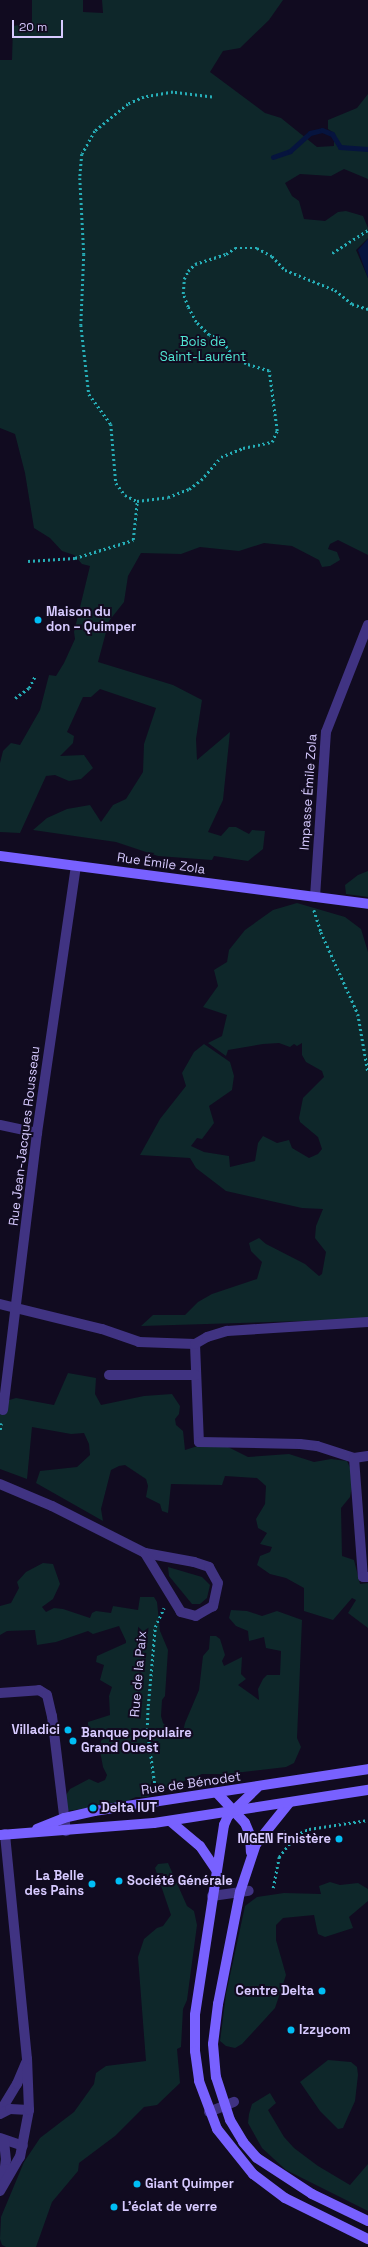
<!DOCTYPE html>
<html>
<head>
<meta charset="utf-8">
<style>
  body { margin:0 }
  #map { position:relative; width:368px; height:2247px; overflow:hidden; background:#110b20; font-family:"Space Grotesk",sans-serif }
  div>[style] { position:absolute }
  .green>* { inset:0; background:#0e272a }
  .water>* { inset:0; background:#06143e }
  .stream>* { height:5px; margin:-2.5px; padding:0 2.5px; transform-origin:2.5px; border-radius:2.5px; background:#06143e }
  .path>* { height:2.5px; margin-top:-1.25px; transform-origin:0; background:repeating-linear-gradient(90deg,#26aeb7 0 2px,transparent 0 5px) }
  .lane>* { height:10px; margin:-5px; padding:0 5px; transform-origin:5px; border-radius:5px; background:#403382 }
  .street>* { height:10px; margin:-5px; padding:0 5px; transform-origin:5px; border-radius:5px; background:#403382 }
  .secondary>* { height:10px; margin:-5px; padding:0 5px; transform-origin:5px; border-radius:5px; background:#7861ff }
  .dots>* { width:11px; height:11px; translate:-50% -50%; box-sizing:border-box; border:2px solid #110b20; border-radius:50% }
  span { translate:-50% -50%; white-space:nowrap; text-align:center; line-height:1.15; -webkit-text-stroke:4px #110b20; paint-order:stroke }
  .park-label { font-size:13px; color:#50e5d2 }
  .poi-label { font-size:13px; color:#d7caff; font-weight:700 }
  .left { translate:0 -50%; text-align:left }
  .right { translate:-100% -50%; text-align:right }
  .street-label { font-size:13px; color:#d7caff }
  .scale { position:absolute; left:12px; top:20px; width:51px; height:18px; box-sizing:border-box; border:2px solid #d7caff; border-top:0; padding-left:5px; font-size:12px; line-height:14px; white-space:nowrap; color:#d7caff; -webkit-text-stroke:3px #110b20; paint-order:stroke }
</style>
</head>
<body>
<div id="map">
  <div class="green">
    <i style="clip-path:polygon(32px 0,83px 0,83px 12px,103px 13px,102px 0,283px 0,269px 20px,240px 48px,223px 51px,210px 72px,265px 113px,281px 118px,317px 147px,334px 146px,334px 133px,328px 129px,328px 120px,357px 108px,368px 94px,368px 179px,344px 169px,331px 176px,300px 174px,285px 183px,292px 196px,299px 201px,304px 219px,325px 221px,338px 212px,346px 211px,363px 216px,368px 228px,368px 238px,356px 250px,368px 278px,368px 555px,338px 540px,330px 544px,328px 549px,337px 552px,340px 560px,330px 566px,322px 567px,319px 560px,292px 546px,264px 543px,239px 551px,200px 547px,181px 554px,141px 553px,128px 576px,124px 602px,109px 621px,98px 662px,173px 685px,202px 700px,196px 739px,197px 760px,230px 732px,223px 800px,208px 832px,221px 836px,229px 827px,236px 827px,249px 834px,252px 830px,265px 831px,263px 849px,248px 861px,214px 856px,212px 860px,158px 856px,116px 842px,33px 830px,47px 818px,67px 809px,90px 805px,101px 822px,113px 805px,126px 799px,143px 772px,144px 744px,156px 708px,100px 689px,91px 697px,83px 697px,67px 732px,74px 736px,73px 743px,60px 756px,84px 755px,93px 768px,81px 779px,69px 781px,55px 775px,46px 776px,20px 833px,0 832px,0 763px,3px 751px,11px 743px,20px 745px,40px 710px,49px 675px,56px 676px,64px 663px,75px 639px,74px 632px,90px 566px,82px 564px,74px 555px,62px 551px,50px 538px,34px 528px,25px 473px,15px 434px,0 428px,0 60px,12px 60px,13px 26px,32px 23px)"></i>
    <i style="clip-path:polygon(368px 871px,368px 897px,346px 894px,345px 885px,358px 875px)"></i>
    <i style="clip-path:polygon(297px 903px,345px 917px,361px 929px,368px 952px,368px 1319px,141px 1326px,153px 1315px,185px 1315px,198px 1302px,212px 1294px,257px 1279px,262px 1262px,251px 1251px,249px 1243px,259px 1238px,266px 1244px,305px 1264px,319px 1276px,322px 1274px,326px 1252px,315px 1238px,316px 1226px,323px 1209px,302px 1208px,226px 1191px,196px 1168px,190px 1158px,140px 1155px,160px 1119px,186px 1086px,182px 1073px,194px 1052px,204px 1044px,230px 1062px,234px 1076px,232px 1090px,209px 1106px,214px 1123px,202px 1139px,197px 1138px,191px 1146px,204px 1152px,229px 1156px,230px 1167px,255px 1161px,258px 1143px,263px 1136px,277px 1143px,289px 1140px,292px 1148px,309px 1158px,318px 1154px,322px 1149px,318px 1137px,300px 1122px,299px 1118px,303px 1098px,324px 1077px,322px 1071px,306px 1062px,302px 1055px,302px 1043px,297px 1046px,294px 1044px,290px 1047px,279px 1043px,263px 1044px,228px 1050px,226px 1056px,208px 1043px,222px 1036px,227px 1015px,203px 1007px,218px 986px,214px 970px,227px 962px,229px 950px,245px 930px,273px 910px)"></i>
    <i style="clip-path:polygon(68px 1373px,96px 1378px,95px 1394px,101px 1405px,144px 1396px,172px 1394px,180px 1406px,179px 1414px,175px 1419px,176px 1425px,183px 1431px,185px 1450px,204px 1444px,224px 1445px,248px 1457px,289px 1454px,314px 1462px,331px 1459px,347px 1461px,351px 1470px,352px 1487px,350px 1497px,341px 1508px,342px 1556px,354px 1560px,360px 1584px,368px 1583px,368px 1628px,348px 1613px,356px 1600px,352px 1598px,333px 1620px,304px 1611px,304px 1588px,286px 1578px,270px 1574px,257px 1565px,260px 1556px,270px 1552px,272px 1547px,260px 1544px,267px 1533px,258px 1528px,256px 1519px,265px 1504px,266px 1486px,257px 1478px,225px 1476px,222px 1485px,171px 1484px,168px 1513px,162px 1511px,160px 1504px,146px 1497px,148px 1486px,146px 1479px,125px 1465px,119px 1466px,111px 1470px,101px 1509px,103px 1521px,36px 1483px,40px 1471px,77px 1467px,90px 1455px,89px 1444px,84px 1433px,71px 1434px,32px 1427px,27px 1479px,0 1469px,0 1396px,6px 1401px,16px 1398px,54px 1405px)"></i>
    <i style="clip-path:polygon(43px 1563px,53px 1564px,60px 1584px,53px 1599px,42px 1607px,46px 1612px,54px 1608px,63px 1609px,90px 1618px,92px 1613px,96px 1611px,111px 1613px,113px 1606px,138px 1610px,140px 1597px,154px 1597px,157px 1602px,160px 1631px,168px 1650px,165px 1696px,162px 1700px,161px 1716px,163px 1723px,177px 1737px,182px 1736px,185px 1723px,199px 1690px,203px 1656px,209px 1649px,210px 1636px,216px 1636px,220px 1639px,225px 1655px,222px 1661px,224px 1666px,242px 1657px,241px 1674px,246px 1679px,238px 1685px,259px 1700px,258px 1689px,263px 1679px,267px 1675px,280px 1675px,281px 1651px,266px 1648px,264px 1637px,249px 1641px,248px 1631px,236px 1626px,229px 1618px,231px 1610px,247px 1611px,262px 1616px,277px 1611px,302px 1620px,297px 1738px,301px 1747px,294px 1763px,286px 1767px,226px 1774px,202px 1774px,159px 1791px,158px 1783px,151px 1781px,152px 1794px,148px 1797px,136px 1797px,122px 1803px,67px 1811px,66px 1795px,70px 1789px,89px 1779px,98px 1783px,105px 1780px,107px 1775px,103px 1767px,100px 1751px,101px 1741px,105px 1737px,105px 1729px,88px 1731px,88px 1722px,110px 1715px,109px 1696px,112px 1687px,100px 1680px,104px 1665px,96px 1662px,97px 1656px,126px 1643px,126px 1641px,119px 1626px,93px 1634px,88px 1631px,56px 1642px,37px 1645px,35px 1630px,7px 1631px,0 1635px,0 1606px,11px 1603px,19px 1588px,17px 1582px,26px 1572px)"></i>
    <i style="clip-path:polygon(168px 1567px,202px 1577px,210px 1585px,207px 1598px,200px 1604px,192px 1604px,169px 1576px)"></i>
    <i style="clip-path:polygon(168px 1863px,187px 1906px,194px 1911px,197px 1925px,187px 2000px,183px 2009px,181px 2047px,177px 2049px,180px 2083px,157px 2105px,144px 2107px,115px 2136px,79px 2163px,78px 2171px,52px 2202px,36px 2247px,6px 2247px,2px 2245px,0 2239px,1px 2217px,24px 2162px,40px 2138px,74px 2112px,94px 2084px,96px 2073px,106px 2066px,146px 2061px,138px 1957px,144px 1939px,157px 1928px,163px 1926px,171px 1915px,155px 1868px,158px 1864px)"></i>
    <i style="clip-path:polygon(330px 1882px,340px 1885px,358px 1883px,368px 1889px,368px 1901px,349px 1917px,353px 1928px,325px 1937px,318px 1934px,314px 1915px,283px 1918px,276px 1925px,276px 1940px,286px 1975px,275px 2008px,242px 2044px,235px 2048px,226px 2046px,220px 2041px,226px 1994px,245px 1906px,257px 1897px,284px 1893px,321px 1894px,319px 1886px)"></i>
    <i style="clip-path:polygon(328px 2060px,351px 2062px,357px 2067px,358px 2075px,355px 2101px,343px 2128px,338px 2129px,320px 2111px,300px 2082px)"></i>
    <i style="clip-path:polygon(270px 2093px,276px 2103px,268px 2110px,284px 2137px,294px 2148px,318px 2166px,350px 2185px,368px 2164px,368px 2211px,286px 2170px,262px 2148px,248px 2123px,249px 2114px,252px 2104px)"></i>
  </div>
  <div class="water">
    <i style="clip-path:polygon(368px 239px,368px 278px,358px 250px)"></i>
  </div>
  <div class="stream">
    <i style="left:273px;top:157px;width:18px;rotate:-19deg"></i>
    <i style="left:290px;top:151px;width:27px;rotate:-42deg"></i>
    <i style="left:310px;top:133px;width:12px;rotate:-14deg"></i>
    <i style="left:322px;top:130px;width:11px;rotate:22deg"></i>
    <i style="left:332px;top:134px;width:15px;rotate:58deg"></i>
    <i style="left:340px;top:147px;width:28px;rotate:4deg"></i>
  </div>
  <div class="path">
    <i style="left:212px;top:97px;width:39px;rotate:-173deg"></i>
    <i style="left:173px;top:92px;width:29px;rotate:170deg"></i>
    <i style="left:144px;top:97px;width:17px;rotate:156deg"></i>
    <i style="left:128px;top:104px;width:43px;rotate:140.7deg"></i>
    <i style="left:95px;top:131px;width:26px;rotate:119deg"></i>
    <i style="left:82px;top:154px;width:24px;rotate:95deg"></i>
    <i style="left:80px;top:178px;width:76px;rotate:87deg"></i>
    <i style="left:84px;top:254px;width:71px;rotate:92.4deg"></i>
    <i style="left:81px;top:325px;width:69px;rotate:83.4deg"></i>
    <i style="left:89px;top:394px;width:37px;rotate:54deg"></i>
    <i style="left:111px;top:424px;width:59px;rotate:85.2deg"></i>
    <i style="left:116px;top:483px;width:15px;rotate:53deg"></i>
    <i style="left:125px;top:495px;width:13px;rotate:27deg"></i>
    <i style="left:137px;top:501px;width:31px;rotate:-7deg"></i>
    <i style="left:168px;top:497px;width:22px;rotate:-21deg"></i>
    <i style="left:189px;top:489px;width:15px;rotate:-37deg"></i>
    <i style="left:201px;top:480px;width:30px;rotate:-49deg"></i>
    <i style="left:221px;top:457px;width:24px;rotate:-22deg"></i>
    <i style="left:243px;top:448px;width:30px;rotate:-12deg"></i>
    <i style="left:272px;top:442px;width:12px;rotate:-66deg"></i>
    <i style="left:277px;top:431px;width:61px;rotate:-97.6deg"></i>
    <i style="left:269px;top:371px;width:24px;rotate:-163deg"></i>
    <i style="left:246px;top:364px;width:20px;rotate:-143deg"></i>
    <i style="left:230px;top:352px;width:17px;rotate:-126deg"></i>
    <i style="left:220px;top:338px;width:11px;rotate:-165deg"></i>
    <i style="left:209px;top:335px;width:18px;rotate:-135deg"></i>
    <i style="left:196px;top:322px;width:17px;rotate:-118deg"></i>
    <i style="left:188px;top:307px;width:14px;rotate:-111deg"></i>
    <i style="left:183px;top:294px;width:15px;rotate:-86deg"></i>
    <i style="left:184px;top:279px;width:9px;rotate:-63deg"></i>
    <i style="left:188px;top:271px;width:10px;rotate:-45deg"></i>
    <i style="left:195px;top:264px;width:33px;rotate:-18deg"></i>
    <i style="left:226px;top:254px;width:11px;rotate:-34deg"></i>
    <i style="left:235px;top:248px;width:22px"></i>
    <i style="left:257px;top:248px;width:17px;rotate:28deg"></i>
    <i style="left:272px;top:256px;width:19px;rotate:47deg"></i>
    <i style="left:285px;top:270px;width:54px;rotate:21.8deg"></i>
    <i style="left:335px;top:290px;width:22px;rotate:39deg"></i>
    <i style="left:352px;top:304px;width:17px;rotate:17deg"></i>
    <i style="left:332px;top:253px;width:43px;rotate:-32.6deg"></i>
    <i style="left:28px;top:561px;width:47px;rotate:-3.7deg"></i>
    <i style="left:75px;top:558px;width:61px;rotate:-17.2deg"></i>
    <i style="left:133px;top:540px;width:39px;rotate:-84deg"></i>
    <i style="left:15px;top:698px;width:17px;rotate:-36deg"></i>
    <i style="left:29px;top:688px;width:13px;rotate:-63deg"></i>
    <i style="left:314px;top:910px;width:23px;rotate:72deg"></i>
    <i style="left:321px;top:932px;width:90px;rotate:65.7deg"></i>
    <i style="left:358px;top:1014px;width:59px;rotate:80.2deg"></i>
    <i style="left:0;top:1430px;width:7px;rotate:-82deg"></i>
    <i style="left:155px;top:1788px;width:59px;rotate:-97.9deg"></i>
    <i style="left:147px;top:1730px;width:24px;rotate:-88deg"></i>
    <i style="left:148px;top:1706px;width:79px;rotate:-84.9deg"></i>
    <i style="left:155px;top:1627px;width:21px;rotate:-65deg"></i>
    <i style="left:283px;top:1831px;width:11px;rotate:45deg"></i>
    <i style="left:273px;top:1888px;width:32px;rotate:-79deg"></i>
    <i style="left:279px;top:1857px;width:28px;rotate:-52deg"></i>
    <i style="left:296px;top:1835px;width:14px;rotate:-25deg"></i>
    <i style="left:309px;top:1829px;width:60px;rotate:-8.7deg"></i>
  </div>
  <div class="lane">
    <i style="left:102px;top:1329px;width:39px;rotate:19deg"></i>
    <i style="left:139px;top:1342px;width:56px;rotate:2deg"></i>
    <i style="left:195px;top:1344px;width:98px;rotate:87.7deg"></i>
    <i style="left:199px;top:1442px;width:101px;rotate:1.1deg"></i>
    <i style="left:300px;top:1444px;width:17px;rotate:7deg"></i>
    <i style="left:317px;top:1446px;width:39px;rotate:18deg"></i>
    <i style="left:354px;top:1458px;width:14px;rotate:-8deg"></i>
    <i style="left:195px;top:1344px;width:14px;rotate:-30deg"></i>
    <i style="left:207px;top:1337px;width:21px;rotate:-17deg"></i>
    <i style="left:227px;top:1331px;width:141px;rotate:-3.7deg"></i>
    <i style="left:109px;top:1375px;width:87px"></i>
    <i style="left:354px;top:1458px;width:119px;rotate:85.7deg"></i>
    <i style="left:363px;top:1577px;width:5px"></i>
  </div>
  <div class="street">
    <i style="left:315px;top:897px;width:165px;rotate:-86.2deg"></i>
    <i style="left:326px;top:732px;width:115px;rotate:-68.6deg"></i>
    <i style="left:0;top:1125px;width:38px;rotate:12deg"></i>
    <i style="left:0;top:1304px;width:105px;rotate:13.8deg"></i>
    <i style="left:3px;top:1410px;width:279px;rotate:-83deg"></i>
    <i style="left:37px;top:1133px;width:270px;rotate:-81.7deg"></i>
    <i style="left:0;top:1484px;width:56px;rotate:22.9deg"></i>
    <i style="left:52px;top:1506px;width:104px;rotate:26.8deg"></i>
    <i style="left:145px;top:1553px;width:50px;rotate:10.4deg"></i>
    <i style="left:194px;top:1562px;width:16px;rotate:18deg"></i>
    <i style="left:209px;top:1567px;width:18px;rotate:61deg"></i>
    <i style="left:218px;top:1583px;width:24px;rotate:102deg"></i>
    <i style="left:213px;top:1606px;width:20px;rotate:150deg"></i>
    <i style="left:196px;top:1616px;width:16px;rotate:-165deg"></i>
    <i style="left:181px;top:1612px;width:69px;rotate:-121.4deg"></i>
    <i style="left:0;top:1693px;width:39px;rotate:-4deg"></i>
    <i style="left:39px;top:1690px;width:9px;rotate:32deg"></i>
    <i style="left:47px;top:1695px;width:22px;rotate:77deg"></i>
    <i style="left:52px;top:1716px;width:116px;rotate:83.1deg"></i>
    <i style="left:212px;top:1896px;width:37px;rotate:-8deg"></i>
    <i style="left:0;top:2112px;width:33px;rotate:-59deg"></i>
    <i style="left:17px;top:2084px;width:23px;rotate:-67deg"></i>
    <i style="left:209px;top:2112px;width:27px;rotate:-22deg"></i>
    <i style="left:0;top:2114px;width:11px;rotate:-27deg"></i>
    <i style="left:10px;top:2109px;width:19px;rotate:3deg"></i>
    <i style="left:0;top:2138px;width:24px;rotate:19deg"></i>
    <i style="left:3px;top:2183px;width:23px;rotate:-83deg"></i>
    <i style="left:6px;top:2160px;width:20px;rotate:-96deg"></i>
    <i style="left:0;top:2191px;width:39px;rotate:-60deg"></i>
    <i style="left:20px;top:2157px;width:48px;rotate:-79.2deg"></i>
    <i style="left:29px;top:2110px;width:51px;rotate:-92.2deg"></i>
    <i style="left:27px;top:2059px;width:226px;rotate:-95.6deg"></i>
  </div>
  <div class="secondary">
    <i style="left:0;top:856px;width:371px;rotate:7.4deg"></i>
    <i style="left:257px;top:1788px;width:40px;rotate:136deg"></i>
    <i style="left:228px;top:1816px;width:10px;rotate:114deg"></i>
    <i style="left:224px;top:1825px;width:192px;rotate:98.7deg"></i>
    <i style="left:195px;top:2015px;width:36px;rotate:90deg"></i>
    <i style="left:195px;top:2051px;width:30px;rotate:82deg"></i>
    <i style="left:199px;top:2081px;width:51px;rotate:69.4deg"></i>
    <i style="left:217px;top:2129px;width:58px;rotate:51.3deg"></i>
    <i style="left:253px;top:2174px;width:40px;rotate:37deg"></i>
    <i style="left:285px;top:2198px;width:93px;rotate:26.3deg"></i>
    <i style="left:217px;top:1793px;width:41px;rotate:47deg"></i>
    <i style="left:245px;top:1823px;width:13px;rotate:67deg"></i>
    <i style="left:250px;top:1835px;width:17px;rotate:87deg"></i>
    <i style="left:289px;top:1803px;width:53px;rotate:128.8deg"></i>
    <i style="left:256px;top:1844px;width:51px;rotate:108.4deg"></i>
    <i style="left:240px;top:1892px;width:114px;rotate:101.1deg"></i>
    <i style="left:218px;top:2004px;width:40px;rotate:97.1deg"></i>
    <i style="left:213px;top:2044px;width:33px;rotate:85deg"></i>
    <i style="left:216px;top:2077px;width:45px;rotate:72deg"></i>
    <i style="left:230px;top:2120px;width:26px;rotate:59deg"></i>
    <i style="left:243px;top:2142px;width:21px;rotate:49deg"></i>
    <i style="left:257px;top:2158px;width:66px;rotate:33.2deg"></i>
    <i style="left:312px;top:2194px;width:62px;rotate:25.7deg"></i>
    <i style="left:170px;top:1821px;width:39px;rotate:40deg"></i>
    <i style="left:200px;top:1846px;width:29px;rotate:56deg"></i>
    <i style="left:37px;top:1829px;width:29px;rotate:-22deg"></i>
    <i style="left:64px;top:1818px;width:31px;rotate:-13deg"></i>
    <i style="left:94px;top:1811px;width:277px;rotate:-8.7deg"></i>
    <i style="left:0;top:1835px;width:154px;rotate:-4.5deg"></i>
    <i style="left:154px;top:1823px;width:217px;rotate:-8.8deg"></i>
  </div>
  <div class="dots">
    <i style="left:38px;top:620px;background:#00bef5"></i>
    <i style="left:68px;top:1730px;background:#00bef5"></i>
    <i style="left:73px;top:1741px;background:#00bef5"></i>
    <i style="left:93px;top:1808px;background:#00bef5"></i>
    <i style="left:339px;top:1839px;background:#00bef5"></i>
    <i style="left:119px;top:1881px;background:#00bef5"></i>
    <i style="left:92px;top:1884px;background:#00bef5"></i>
    <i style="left:322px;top:1991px;background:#00bef5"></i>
    <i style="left:291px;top:2030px;background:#00bef5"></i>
    <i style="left:137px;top:2184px;background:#00bef5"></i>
    <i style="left:114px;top:2207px;background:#00bef5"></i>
  </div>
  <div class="park-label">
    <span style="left:203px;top:350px">Bois de<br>Saint-Laurent</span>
  </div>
  <div class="poi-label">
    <span class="left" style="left:46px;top:620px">Maison du<br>don – Quimper</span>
    <span class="right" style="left:60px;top:1730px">Villadici</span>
    <span class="left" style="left:81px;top:1741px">Banque populaire<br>Grand Ouest</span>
    <span class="left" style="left:101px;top:1808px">Delta IUT</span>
    <span class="right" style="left:331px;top:1839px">MGEN Finistère</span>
    <span class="right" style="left:84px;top:1884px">La Belle<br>des Pains</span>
    <span class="left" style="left:127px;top:1881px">Société Générale</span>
    <span class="right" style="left:314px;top:1991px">Centre Delta</span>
    <span class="left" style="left:299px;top:2030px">Izzycom</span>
    <span class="left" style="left:145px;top:2184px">Giant Quimper</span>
    <span class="left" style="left:122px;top:2207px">L'éclat de verre</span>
  </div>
  <div class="street-label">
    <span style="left:309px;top:792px;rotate:-86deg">Impasse Émile Zola</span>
    <span style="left:161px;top:864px;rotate:8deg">Rue Émile Zola</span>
    <span style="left:25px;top:1136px;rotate:-83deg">Rue Jean-Jacques Rousseau</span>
    <span style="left:139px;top:1674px;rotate:-85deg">Rue de la Paix</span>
    <span style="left:191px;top:1784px;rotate:-8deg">Rue de Bénodet</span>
  </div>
  <div class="scale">20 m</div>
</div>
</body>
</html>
